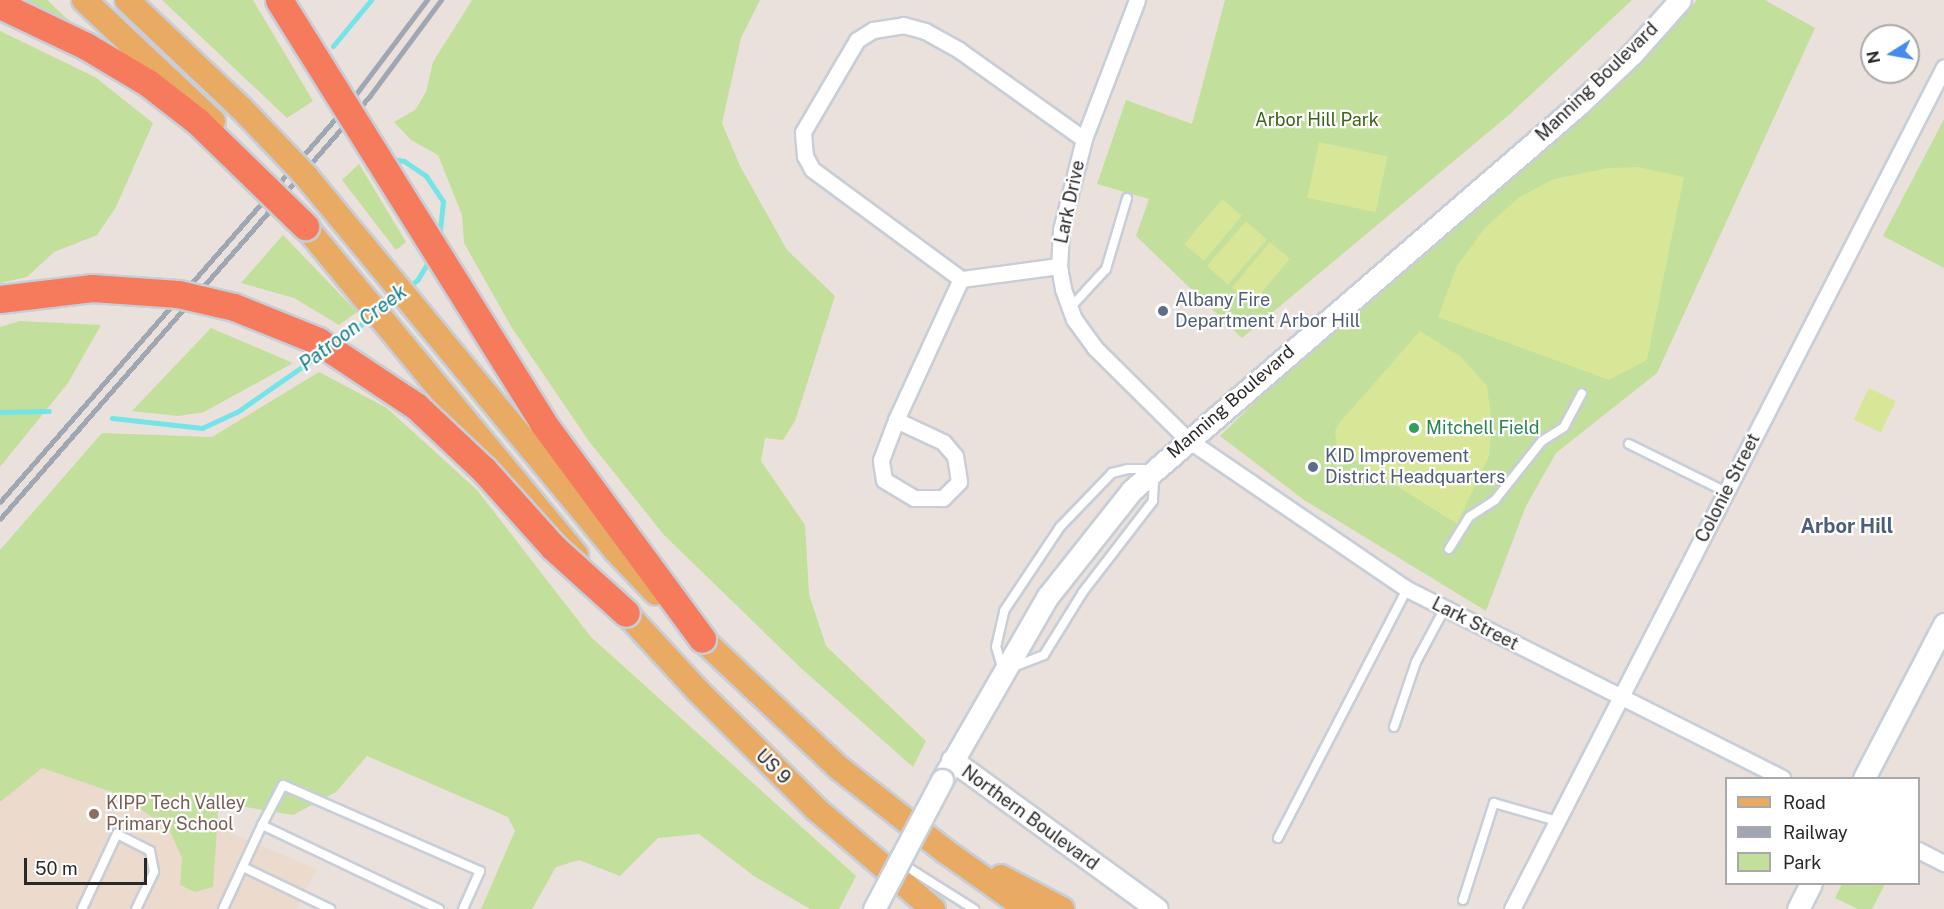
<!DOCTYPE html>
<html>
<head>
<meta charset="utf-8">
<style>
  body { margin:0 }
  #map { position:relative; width:1944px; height:909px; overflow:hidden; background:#ebe1dc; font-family:"Public Sans",sans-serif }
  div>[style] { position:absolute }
  .education>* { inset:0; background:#ecdacc }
  .green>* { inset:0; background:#c2df9b }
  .pitch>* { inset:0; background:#d7e697; transform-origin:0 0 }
  .stream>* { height:5px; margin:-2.5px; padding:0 2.5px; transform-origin:2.5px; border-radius:2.5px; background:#74e4e8 }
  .roads { filter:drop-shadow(2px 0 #c7ced7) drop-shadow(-2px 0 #c7ced7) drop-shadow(0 2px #c7ced7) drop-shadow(0 -2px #c7ced7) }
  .lane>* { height:8px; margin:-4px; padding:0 4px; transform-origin:4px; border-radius:4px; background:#fff }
  .street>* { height:15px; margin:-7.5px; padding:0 7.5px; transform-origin:7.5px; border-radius:7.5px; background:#fff }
  .secondary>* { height:21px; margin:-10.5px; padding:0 10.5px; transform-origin:10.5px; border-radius:10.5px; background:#fff }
  .primary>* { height:24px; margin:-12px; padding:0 12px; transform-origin:12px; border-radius:12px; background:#e9aa63 }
  .rail>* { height:4.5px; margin:-2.25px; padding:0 2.25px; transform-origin:2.25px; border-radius:2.25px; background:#9fa7b3 }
  .bridges { filter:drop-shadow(2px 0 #c7ced7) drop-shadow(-2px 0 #c7ced7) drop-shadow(0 2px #c7ced7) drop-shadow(0 -2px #c7ced7) }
  .secondary-bridge>* { height:21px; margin:-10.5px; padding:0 10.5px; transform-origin:10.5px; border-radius:10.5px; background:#fff }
  .primary-bridge>* { height:24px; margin:-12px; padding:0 12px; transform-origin:12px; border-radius:12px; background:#e9aa63 }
  .highway-bridge>* { height:27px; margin:-13.5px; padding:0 13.5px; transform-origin:13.5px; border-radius:13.5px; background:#f67b5c }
  .dots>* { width:16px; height:16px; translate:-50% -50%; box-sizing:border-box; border:3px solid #fff; border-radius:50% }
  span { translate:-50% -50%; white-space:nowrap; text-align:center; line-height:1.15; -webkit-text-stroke:4.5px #fff; paint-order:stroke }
  .street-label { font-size:18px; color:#292929 }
  .park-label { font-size:18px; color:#3c621d }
  .service-label { font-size:18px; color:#4e5e75 }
  .left { translate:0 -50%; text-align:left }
  .leisure-label { font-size:18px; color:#27864d }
  .education-label { font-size:18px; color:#785e54 }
  .water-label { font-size:20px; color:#147f8c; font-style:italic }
  .neighbourhood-label { font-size:20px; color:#4c5e78; font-weight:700 }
  .legend { position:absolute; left:1725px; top:777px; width:195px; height:108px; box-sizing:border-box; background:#fff; border:2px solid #a9a9a9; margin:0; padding:8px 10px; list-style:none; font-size:18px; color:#292929 }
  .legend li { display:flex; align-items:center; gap:12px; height:30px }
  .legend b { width:30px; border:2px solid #a9a9a9 }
  .north { position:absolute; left:1860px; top:24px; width:60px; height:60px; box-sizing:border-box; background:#fff; border:2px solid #a9a9a9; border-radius:50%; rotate:259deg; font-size:16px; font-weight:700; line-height:24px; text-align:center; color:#292929 }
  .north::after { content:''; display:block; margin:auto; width:21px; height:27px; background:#448cf0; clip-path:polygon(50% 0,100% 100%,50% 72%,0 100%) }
  .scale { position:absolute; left:24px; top:858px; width:123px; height:27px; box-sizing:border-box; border:3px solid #292929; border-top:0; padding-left:8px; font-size:18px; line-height:21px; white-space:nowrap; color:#292929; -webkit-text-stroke:4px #fff; paint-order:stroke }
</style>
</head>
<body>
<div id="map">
  <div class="education">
    <i style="clip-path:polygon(17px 743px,317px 869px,296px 909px,0 909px,0 760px)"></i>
  </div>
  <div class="green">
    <i style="clip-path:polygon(27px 0,47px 0,75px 26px)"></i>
    <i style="clip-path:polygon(162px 0,253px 0,313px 101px,287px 118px)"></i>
    <i style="clip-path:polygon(472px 0,760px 0,741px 38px,722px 123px,740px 166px,787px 250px,835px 296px,795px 421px,783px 440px,765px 438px,761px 461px,805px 525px,809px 594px,826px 646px,926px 741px,913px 767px,802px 669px,664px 535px,588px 440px,512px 328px,464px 243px,462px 215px,438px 155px,411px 140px,394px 122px,415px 110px,426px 92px,433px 62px)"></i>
    <i style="clip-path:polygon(1225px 0,1632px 0,1510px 114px,1242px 338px,1136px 236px,1149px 199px,1097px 184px,1126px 100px,1192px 124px)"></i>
    <i style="clip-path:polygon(1697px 0,1765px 0,1815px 28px,1657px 373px,1556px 453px,1526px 506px,1486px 611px,1304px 500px,1220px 436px,1281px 377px,1595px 108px)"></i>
    <i style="clip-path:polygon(0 31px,95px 77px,153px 123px,116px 207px,97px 235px,54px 252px,27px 277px,0 283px)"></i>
    <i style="clip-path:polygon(1944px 119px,1944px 268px,1883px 236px)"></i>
    <i style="clip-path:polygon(359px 164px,406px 242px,396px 250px,342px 180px)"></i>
    <i style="clip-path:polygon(283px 235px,357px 312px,339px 325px,294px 298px,241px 283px)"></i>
    <i style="clip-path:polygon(20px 321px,101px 325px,68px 383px,0 467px,0 327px)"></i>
    <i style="clip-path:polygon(211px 328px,293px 363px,204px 412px,178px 416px,132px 411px)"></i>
    <i style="clip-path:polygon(319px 372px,387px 408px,477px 490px,591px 637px,856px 876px,839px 909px,810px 909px,754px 876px,699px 834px,658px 838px,620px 876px,579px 860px,556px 867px,532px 909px,481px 909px,515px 831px,508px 817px,367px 756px,336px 792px,293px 815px,240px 806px,218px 812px,213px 887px,195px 892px,180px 885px,182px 858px,168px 827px,115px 793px,42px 768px,0 802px,0 550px,102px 433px,212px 437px)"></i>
    <i style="clip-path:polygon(1842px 884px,1885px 884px,1872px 909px,1858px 909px,1835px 898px)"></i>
  </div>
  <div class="pitch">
    <i style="left:1319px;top:142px;width:70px;height:57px;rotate:12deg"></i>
    <i style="clip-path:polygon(1638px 167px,1684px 177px,1647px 360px,1609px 380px,1438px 317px,1457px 266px,1484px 229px,1519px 197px,1554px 179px,1608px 168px)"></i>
    <i style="left:1222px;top:199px;width:26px;height:59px;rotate:40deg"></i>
    <i style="left:1246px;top:221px;width:28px;height:60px;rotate:41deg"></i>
    <i style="left:1270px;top:242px;width:26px;height:59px;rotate:40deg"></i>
    <i style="clip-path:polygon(1420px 331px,1460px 356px,1487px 386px,1492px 426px,1489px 456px,1457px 524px,1337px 448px,1335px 431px,1341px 421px)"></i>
    <i style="left:1869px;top:388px;width:30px;height:35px;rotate:26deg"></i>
  </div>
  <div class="stream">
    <i style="left:333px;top:46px;width:60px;rotate:-50.4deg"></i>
    <i style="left:388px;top:158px;width:16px;rotate:11deg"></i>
    <i style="left:404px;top:161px;width:27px;rotate:34deg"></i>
    <i style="left:426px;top:176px;width:30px;rotate:56deg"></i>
    <i style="left:443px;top:201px;width:40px;rotate:95.7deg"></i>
    <i style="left:408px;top:288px;width:13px;rotate:-42deg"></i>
    <i style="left:418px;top:279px;width:26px;rotate:-59deg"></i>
    <i style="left:382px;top:308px;width:21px;rotate:-39deg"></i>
    <i style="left:337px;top:343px;width:44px;rotate:-37.6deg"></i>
    <i style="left:0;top:412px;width:49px;rotate:-1.2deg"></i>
    <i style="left:112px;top:418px;width:91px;rotate:6.3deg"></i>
    <i style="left:202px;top:428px;width:38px;rotate:-25deg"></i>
    <i style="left:237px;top:412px;width:103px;rotate:-34.8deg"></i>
  </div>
  <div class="roads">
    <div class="lane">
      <i style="left:1070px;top:308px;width:53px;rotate:-47.3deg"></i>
      <i style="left:1106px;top:269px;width:74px;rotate:-73.5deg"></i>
      <i style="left:1629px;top:444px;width:108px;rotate:26.3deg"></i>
      <i style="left:1128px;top:469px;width:27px"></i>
      <i style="left:1155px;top:469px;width:32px;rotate:94deg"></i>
      <i style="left:1153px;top:501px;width:115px;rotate:127.6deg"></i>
      <i style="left:1083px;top:592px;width:74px;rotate:121.8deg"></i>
      <i style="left:1044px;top:655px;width:44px;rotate:158.7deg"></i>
      <i style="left:1003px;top:671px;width:25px;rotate:-106deg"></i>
      <i style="left:996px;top:647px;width:37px;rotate:-77deg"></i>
      <i style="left:1004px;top:611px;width:101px;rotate:-56.3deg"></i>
      <i style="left:1060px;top:527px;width:75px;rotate:-46.1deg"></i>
      <i style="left:1112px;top:473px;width:16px;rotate:-14deg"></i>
      <i style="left:1449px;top:549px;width:38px;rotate:-58deg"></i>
      <i style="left:1469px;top:517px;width:31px;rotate:-33deg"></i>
      <i style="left:1495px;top:500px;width:75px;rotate:-51.5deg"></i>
      <i style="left:1542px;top:441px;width:26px;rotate:-32deg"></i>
      <i style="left:1564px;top:427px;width:38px;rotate:-62deg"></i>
      <i style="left:1394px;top:727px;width:69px;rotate:-71.3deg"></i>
      <i style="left:1416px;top:662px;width:61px;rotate:-61.8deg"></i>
      <i style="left:262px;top:825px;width:45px;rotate:-62.3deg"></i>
      <i style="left:283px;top:785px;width:215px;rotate:23.6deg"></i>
      <i style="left:480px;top:871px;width:42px;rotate:114.1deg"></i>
      <i style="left:1278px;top:838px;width:280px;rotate:-62.6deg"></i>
      <i style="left:899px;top:862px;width:89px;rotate:32.1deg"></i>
      <i style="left:243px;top:867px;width:97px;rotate:25.8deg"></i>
      <i style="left:1463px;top:900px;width:102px;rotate:-72.3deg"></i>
      <i style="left:1494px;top:803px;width:66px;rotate:15.9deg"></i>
      <i style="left:82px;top:909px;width:83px;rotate:-65deg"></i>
      <i style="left:117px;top:834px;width:37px;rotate:27deg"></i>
      <i style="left:150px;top:851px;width:21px;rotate:79deg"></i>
      <i style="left:154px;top:872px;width:41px;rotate:115.9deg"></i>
      <i style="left:223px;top:909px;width:93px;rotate:-65.1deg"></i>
      <i style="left:262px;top:825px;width:196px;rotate:25.4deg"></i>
    </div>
    <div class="street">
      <i style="left:1137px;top:0;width:149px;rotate:110.9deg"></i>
      <i style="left:1084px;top:139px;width:94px;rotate:104.2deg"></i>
      <i style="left:1061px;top:230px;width:36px;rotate:93deg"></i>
      <i style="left:1059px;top:266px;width:23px;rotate:80deg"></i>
      <i style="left:1063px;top:289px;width:32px;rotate:70deg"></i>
      <i style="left:1074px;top:319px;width:36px;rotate:54deg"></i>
      <i style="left:1095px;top:348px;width:129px;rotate:44.7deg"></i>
      <i style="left:1187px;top:439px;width:266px;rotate:34.3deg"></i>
      <i style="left:1407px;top:589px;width:420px;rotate:26.7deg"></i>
      <i style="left:1059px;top:266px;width:99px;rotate:172.4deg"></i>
      <i style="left:961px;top:279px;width:185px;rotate:-143.6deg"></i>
      <i style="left:812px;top:169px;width:15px;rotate:-118deg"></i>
      <i style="left:805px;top:156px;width:24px;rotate:-95deg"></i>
      <i style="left:803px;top:132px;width:107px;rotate:-59.6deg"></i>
      <i style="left:857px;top:40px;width:19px;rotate:-32deg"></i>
      <i style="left:873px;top:30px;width:30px;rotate:-9deg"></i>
      <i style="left:903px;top:25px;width:23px;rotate:15deg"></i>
      <i style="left:925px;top:31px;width:39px;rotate:29deg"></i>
      <i style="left:959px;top:50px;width:153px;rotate:35.5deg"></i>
      <i style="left:896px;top:420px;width:52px;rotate:25.1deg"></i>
      <i style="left:943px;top:442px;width:18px;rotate:49deg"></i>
      <i style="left:955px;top:456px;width:26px;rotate:81deg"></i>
      <i style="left:959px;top:482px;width:23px;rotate:135deg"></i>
      <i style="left:943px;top:498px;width:29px;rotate:180deg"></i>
      <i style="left:914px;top:498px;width:35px;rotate:-149deg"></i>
      <i style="left:884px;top:480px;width:20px;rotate:-99deg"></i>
      <i style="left:881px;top:460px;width:43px;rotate:-69.4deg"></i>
      <i style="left:896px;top:420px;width:155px;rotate:-65.3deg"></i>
      <i style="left:1918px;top:850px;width:29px;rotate:27deg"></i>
      <i style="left:1512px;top:909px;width:946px;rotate:-62.84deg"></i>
    </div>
    <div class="secondary">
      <i style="left:952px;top:760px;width:253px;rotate:36deg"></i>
      <i style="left:1864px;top:778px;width:174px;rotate:-62.5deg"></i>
      <i style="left:942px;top:780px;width:212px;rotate:-60.1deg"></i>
      <i style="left:1048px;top:596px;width:135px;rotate:-51.6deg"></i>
      <i style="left:1132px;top:490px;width:589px;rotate:-40.8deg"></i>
      <i style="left:1578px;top:105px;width:74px;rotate:-43.4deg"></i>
      <i style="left:1632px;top:54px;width:72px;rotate:-48.4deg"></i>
      <i style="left:1798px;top:909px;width:28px;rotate:-63deg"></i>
    </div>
    <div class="primary">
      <i style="left:305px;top:226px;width:426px;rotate:50.5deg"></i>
      <i style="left:614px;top:600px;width:124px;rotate:47.3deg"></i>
      <i style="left:698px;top:691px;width:167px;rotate:45deg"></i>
      <i style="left:816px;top:809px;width:154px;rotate:40.5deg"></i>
      <i style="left:702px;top:639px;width:188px;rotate:43.3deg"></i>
      <i style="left:839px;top:768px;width:135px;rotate:38.1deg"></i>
      <i style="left:945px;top:851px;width:100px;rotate:35.3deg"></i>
      <i style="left:1001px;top:877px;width:69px;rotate:27.7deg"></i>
    </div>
  </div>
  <div class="rail">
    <i style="left:0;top:502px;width:532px;rotate:-48.81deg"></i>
    <i style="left:350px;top:102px;width:128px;rotate:-53deg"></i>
    <i style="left:0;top:519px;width:561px;rotate:-48.83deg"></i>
    <i style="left:369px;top:97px;width:121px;rotate:-53.4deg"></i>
  </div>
  <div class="bridges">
    <div class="secondary-bridge">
      <i style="left:874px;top:909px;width:146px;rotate:-62.2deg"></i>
    </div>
    <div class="primary-bridge">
      <i style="left:84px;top:0;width:177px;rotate:43.2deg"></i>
      <i style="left:127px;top:0;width:157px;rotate:43.5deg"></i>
      <i style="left:241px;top:108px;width:93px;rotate:46.3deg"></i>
      <i style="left:305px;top:175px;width:487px;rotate:50.4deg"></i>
      <i style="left:615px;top:550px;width:59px;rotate:46.4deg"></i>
    </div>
    <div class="highway-bridge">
      <i style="left:279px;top:0;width:499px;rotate:58deg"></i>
      <i style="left:543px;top:423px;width:268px;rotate:53.6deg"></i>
      <i style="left:0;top:5px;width:95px;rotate:25.5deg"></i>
      <i style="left:86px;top:46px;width:72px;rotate:30.8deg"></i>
      <i style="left:148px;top:83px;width:62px;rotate:37.8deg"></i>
      <i style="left:197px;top:121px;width:151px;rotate:44.2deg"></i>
      <i style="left:0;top:299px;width:93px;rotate:-6.8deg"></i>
      <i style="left:92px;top:288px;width:86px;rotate:4deg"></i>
      <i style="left:178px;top:294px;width:57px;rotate:13.1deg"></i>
      <i style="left:234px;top:307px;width:91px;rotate:22deg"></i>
      <i style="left:318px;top:341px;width:118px;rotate:33.6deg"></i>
      <i style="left:416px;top:406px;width:93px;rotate:43.3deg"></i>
      <i style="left:484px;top:470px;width:103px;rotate:48.1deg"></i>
      <i style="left:553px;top:547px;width:98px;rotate:42.1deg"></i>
    </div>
  </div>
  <div class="dots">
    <i style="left:1163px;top:311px;background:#5c6f8a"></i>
    <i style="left:1414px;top:428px;background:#2e9e5b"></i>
    <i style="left:1313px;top:467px;background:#5c6f8a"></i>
    <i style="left:94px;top:814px;background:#8d6e63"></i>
  </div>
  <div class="street-label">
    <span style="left:1597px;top:82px;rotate:-44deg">Manning Boulevard</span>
    <span style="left:1070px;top:202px;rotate:-78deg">Lark Drive</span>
    <span style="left:1231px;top:402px;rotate:-41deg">Manning Boulevard</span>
    <span style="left:1728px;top:488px;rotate:-63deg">Colonie Street</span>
    <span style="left:1475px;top:624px;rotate:27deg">Lark Street</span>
    <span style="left:773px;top:767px;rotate:45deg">US 9</span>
    <span style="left:1030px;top:818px;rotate:36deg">Northern Boulevard</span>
  </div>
  <div class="park-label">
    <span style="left:1317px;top:120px">Arbor Hill Park</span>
  </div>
  <div class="service-label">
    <span class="left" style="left:1175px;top:311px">Albany Fire<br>Department Arbor Hill</span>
    <span class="left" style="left:1325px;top:467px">KID Improvement<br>District Headquarters</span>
  </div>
  <div class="leisure-label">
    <span class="left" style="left:1426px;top:428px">Mitchell Field</span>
  </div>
  <div class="education-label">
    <span class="left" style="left:106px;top:814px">KIPP Tech Valley<br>Primary School</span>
  </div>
  <div class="water-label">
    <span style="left:353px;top:328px;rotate:-37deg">Patroon Creek</span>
  </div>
  <div class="neighbourhood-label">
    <span style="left:1847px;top:526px">Arbor Hill</span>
  </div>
  <ul class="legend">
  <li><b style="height:8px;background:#e9aa63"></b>Road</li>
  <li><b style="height:8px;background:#9fa7b3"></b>Railway</li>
  <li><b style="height:16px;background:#c2df9b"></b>Park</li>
  </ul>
  <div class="north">N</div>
  <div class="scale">50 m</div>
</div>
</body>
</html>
